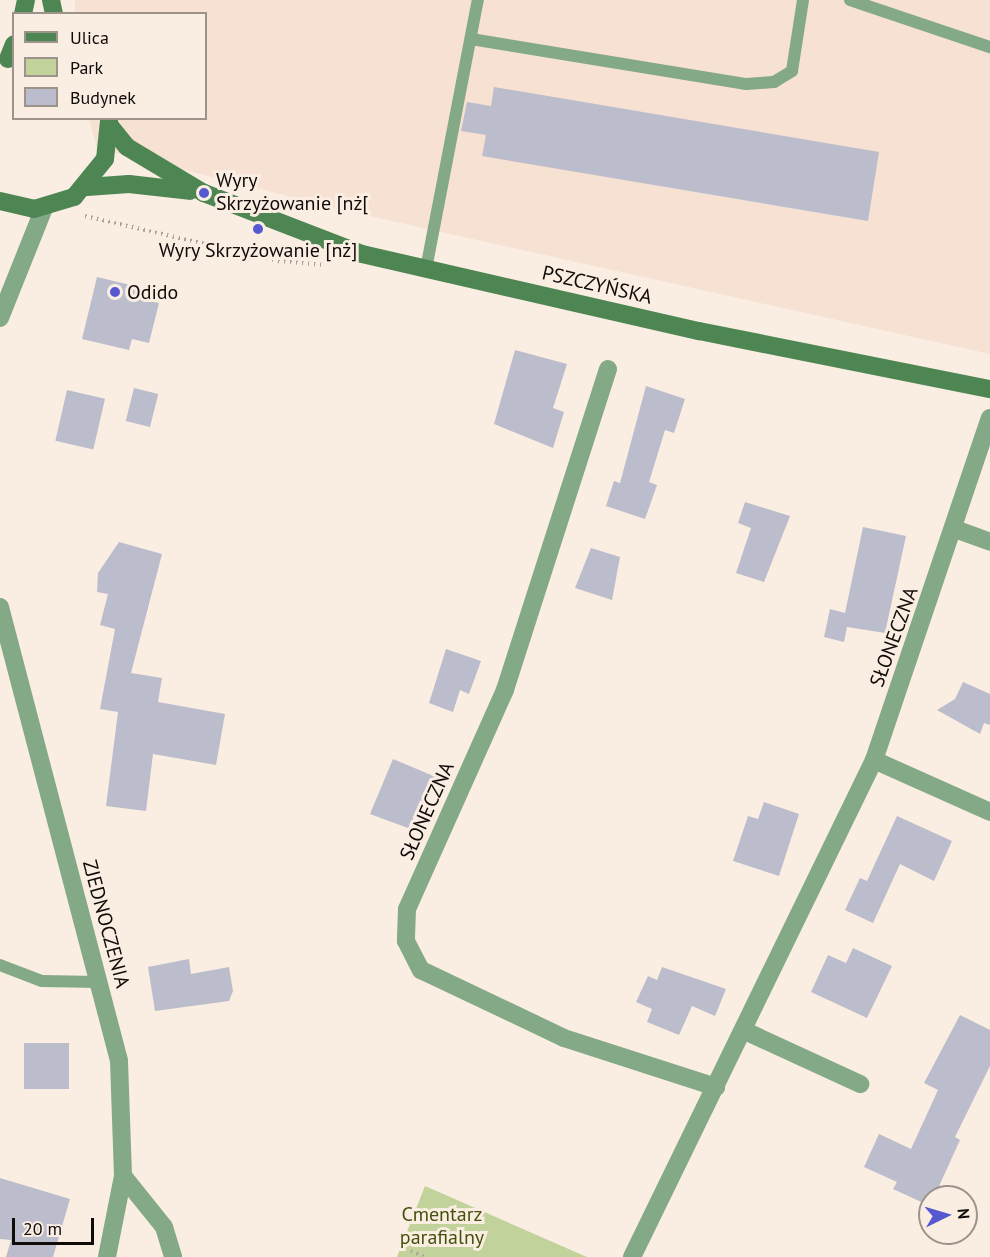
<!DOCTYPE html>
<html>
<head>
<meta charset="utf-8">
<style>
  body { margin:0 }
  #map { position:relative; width:990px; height:1257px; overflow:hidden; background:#faede2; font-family:"PT Sans",sans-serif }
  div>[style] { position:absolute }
  .built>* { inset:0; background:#f6e1d2 }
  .green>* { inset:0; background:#c2d29b }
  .building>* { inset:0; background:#bcbdcc; transform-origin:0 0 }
  .path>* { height:4px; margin-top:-2px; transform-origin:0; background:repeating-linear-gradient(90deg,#aba199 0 1.5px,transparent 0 6px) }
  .lane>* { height:12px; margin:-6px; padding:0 6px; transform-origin:6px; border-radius:6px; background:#84a986 }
  .street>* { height:18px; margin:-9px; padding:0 9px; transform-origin:9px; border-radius:9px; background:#84a986 }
  .secondary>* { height:18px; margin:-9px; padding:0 9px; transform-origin:9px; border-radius:9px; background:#4d8653 }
  .dots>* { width:16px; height:16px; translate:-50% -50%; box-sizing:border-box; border:3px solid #faede2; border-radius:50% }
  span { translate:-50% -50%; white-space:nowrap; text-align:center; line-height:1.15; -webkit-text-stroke:6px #faede2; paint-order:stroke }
  .poi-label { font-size:20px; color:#0f0b08 }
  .left { translate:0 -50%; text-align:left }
  .street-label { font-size:20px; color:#0f0b08 }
  .park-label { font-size:20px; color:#43510c }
  .legend { position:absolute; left:12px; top:12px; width:195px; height:108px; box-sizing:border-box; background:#faede2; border:2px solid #9c938b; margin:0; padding:8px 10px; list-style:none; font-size:18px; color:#0f0b08 }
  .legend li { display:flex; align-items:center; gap:12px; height:30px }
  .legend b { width:30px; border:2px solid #9c938b }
  .north { position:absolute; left:918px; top:1185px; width:60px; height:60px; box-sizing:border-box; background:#faede2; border:2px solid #9c938b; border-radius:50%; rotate:85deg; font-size:16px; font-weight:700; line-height:24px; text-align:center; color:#0f0b08 }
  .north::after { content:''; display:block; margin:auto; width:21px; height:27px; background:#5658d0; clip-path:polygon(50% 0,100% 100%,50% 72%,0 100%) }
  .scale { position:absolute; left:12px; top:1218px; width:82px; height:27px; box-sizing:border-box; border:3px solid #0f0b08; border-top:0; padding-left:8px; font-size:18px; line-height:21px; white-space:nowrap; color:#0f0b08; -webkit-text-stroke:4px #faede2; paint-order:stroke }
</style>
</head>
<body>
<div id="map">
  <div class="built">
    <i style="clip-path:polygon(75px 0,990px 0,990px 354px,352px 212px,97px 148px,89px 119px,206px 118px,206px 14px,75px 13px)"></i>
  </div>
  <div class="green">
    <i style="clip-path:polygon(425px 1186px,587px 1257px,397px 1257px)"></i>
  </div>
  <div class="building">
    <i style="clip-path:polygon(494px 87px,879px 152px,868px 221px,482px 156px,486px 135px,461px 131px,467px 102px,491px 106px)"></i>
    <i style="clip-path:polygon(97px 277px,143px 288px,140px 299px,159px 303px,149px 343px,132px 339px,129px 350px,82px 339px)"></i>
    <i style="clip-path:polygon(515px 350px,567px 364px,553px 408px,564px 412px,553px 448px,494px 424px)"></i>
    <i style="clip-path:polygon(646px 386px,685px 399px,674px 433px,665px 430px,649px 482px,657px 485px,645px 519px,606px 506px,614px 481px,620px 483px)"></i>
    <i style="left:134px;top:388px;width:25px;height:34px;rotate:14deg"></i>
    <i style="left:67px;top:390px;width:39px;height:52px;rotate:13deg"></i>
    <i style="clip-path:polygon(745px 502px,790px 516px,764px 582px,736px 573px,751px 528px,738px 523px)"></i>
    <i style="clip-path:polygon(863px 527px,906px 536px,885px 633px,847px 627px,844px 642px,824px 637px,830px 609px,845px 613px)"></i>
    <i style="clip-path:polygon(119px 542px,162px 554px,131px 673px,162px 678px,158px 702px,225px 714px,216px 765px,153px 754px,146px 811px,106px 806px,118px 712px,100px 709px,115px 629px,100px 625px,108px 594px,97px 592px,98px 573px)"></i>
    <i style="clip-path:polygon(591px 548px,620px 557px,612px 600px,575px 588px)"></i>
    <i style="clip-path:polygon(446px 649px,481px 661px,469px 694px,460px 690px,453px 712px,429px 703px)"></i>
    <i style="clip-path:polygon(963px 682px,990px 694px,990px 725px,984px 723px,980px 734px,937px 710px,955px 699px)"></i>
    <i style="clip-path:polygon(393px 759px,436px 777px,408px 828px,370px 814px)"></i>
    <i style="clip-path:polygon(764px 802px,799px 814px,779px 876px,733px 861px,748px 816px,758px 819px)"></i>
    <i style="clip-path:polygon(897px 816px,952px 841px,934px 881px,900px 864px,873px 923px,845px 910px,860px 878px,867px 881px)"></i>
    <i style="clip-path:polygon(853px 948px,892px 966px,867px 1018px,811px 992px,828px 955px,846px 963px)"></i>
    <i style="clip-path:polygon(189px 959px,191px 974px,229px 967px,233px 991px,229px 1001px,155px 1011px,148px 967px)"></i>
    <i style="clip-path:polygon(662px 967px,726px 989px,715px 1016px,692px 1006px,679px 1035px,647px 1022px,652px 1009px,636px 1002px,648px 976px,657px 980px)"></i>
    <i style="clip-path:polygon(960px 1015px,990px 1030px,990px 1066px,955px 1137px,960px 1140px,930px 1206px,893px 1189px,897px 1182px,864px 1167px,879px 1134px,911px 1149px,938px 1090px,924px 1083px)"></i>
    <i style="left:24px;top:1043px;width:45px;height:46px"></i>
    <i style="clip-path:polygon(0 1178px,70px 1199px,53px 1257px,6px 1257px,11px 1240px,0 1239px)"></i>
  </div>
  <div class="path">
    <i style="left:85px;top:216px;width:198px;rotate:13.1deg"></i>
    <i style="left:278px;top:261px;width:46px;rotate:5deg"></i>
    <i style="left:411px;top:1251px;width:15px;rotate:23deg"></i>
  </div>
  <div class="lane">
    <i style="left:850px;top:0;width:148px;rotate:18.6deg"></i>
    <i style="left:471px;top:39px;width:279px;rotate:9.3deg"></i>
    <i style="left:746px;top:84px;width:28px;rotate:-4deg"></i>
    <i style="left:774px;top:82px;width:21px;rotate:-31deg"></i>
    <i style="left:792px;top:71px;width:72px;rotate:-81.2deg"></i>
    <i style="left:426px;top:269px;width:274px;rotate:-79.1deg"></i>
    <i style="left:0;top:965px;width:45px;rotate:20.9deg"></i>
    <i style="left:42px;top:981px;width:56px;rotate:1deg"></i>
  </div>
  <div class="street">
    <i style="left:0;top:318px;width:118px;rotate:-68.2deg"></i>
    <i style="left:608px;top:369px;width:337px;rotate:107.8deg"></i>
    <i style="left:505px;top:690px;width:240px;rotate:114.1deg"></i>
    <i style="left:407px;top:909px;width:32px;rotate:92deg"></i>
    <i style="left:406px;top:941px;width:33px;rotate:63deg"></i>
    <i style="left:421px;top:970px;width:158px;rotate:25.4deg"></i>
    <i style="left:564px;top:1038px;width:160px;rotate:17.9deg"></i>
    <i style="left:955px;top:529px;width:37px;rotate:20deg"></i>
    <i style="left:0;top:607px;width:469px;rotate:75.3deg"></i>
    <i style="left:119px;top:1061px;width:115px;rotate:88deg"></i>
    <i style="left:123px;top:1176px;width:83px;rotate:101.2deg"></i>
    <i style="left:874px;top:760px;width:127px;rotate:24.1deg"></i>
    <i style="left:745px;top:1031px;width:127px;rotate:24.7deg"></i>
    <i style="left:123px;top:1176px;width:65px;rotate:51.2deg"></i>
    <i style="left:164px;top:1227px;width:31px;rotate:73deg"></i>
    <i style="left:632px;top:1257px;width:553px;rotate:-64.04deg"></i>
    <i style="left:874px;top:760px;width:361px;rotate:-71.3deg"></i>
  </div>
  <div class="secondary">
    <i style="left:51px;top:0;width:14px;rotate:78deg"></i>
    <i style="left:23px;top:14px;width:14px;rotate:-78deg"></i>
    <i style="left:8px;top:59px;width:16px;rotate:-68deg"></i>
    <i style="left:110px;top:126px;width:27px;rotate:51deg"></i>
    <i style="left:127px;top:147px;width:90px;rotate:30.9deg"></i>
    <i style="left:204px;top:193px;width:169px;rotate:21.1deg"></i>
    <i style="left:362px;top:254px;width:346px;rotate:12.9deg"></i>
    <i style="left:699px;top:331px;width:297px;rotate:11.3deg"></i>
    <i style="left:87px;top:187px;width:42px;rotate:-4.1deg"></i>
    <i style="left:129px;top:184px;width:61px;rotate:6.5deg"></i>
    <i style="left:0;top:201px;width:35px;rotate:13deg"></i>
    <i style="left:34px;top:209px;width:42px;rotate:-16.7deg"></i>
    <i style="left:74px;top:197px;width:49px;rotate:-50.8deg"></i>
    <i style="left:105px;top:159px;width:39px;rotate:-84deg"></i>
  </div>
  <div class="dots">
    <i style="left:204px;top:193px;background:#5658d0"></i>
    <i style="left:258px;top:229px;background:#5658d0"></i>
    <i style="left:115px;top:292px;background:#5658d0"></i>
  </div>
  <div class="poi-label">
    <span class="left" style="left:216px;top:192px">Wyry<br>Skrzyżowanie [nż[</span>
    <span style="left:258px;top:250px">Wyry Skrzyżowanie [nż]</span>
    <span class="left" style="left:127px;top:292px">Odido</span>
  </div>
  <div class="street-label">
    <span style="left:597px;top:285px;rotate:13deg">PSZCZYŃSKA</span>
    <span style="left:894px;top:637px;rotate:-70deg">SŁONECZNA</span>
    <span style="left:427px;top:811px;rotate:-66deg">SŁONECZNA</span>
    <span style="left:106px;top:924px;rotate:75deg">ZJEDNOCZENIA</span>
  </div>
  <div class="park-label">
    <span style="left:442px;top:1226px">Cmentarz<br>parafialny</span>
  </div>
  <ul class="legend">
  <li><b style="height:8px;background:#4d8653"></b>Ulica</li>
  <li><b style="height:16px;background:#c2d29b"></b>Park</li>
  <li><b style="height:16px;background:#bcbdcc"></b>Budynek</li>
  </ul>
  <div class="north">N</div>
  <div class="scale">20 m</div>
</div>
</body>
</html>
